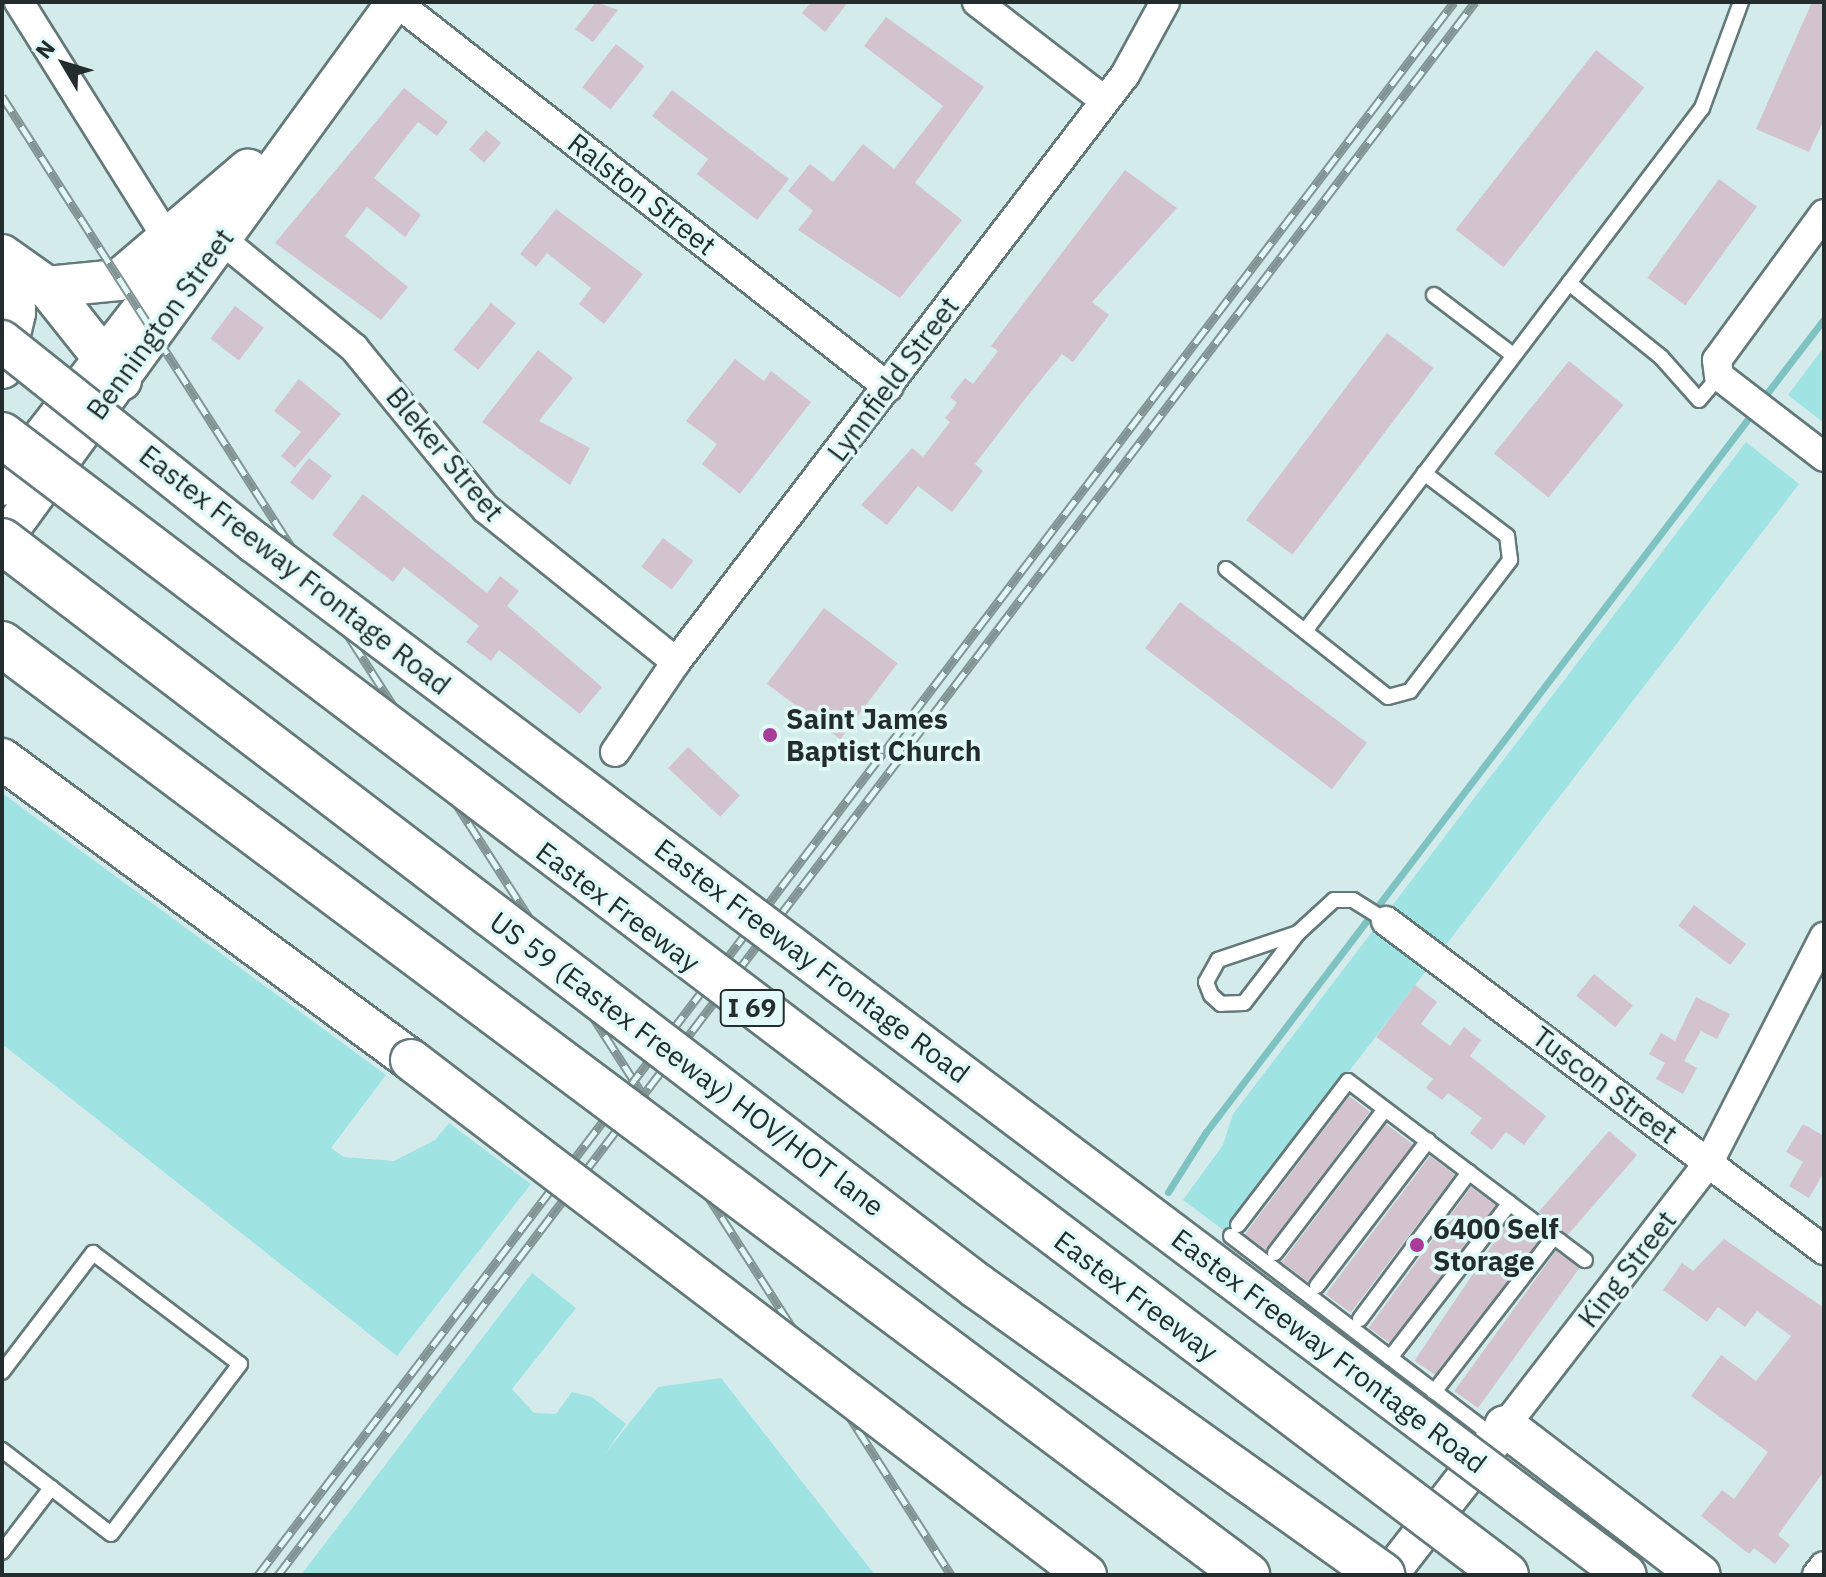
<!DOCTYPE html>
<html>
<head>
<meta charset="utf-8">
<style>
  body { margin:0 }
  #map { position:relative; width:1826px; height:1577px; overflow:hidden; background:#d4ebeb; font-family:"IBM Plex Sans",sans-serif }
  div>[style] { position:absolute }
  .green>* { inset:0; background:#a0e3e3 }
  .stream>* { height:7px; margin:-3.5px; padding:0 3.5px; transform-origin:3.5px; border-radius:3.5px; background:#7fc2c2 }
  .building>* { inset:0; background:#d3c3cf; transform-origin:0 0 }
  .roads { filter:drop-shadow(2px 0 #647979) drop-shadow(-2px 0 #647979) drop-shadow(0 2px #647979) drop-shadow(0 -2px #647979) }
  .service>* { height:14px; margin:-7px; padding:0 7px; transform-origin:7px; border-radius:7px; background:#fff }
  .minor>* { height:28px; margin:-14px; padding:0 14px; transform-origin:14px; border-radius:14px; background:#fff }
  .tertiary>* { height:36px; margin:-18px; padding:0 18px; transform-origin:18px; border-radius:18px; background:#fff }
  .secondary>* { height:40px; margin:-20px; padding:0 20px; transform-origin:20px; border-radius:20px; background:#fff }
  .rail>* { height:9px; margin-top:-4.5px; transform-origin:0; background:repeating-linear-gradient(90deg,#e1f9f8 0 18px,#839494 0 36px); box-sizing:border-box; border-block:2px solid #839494 }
  .bridges { filter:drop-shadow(2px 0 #647979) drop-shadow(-2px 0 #647979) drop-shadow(0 2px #647979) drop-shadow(0 -2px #647979) }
  .secondary-bridge>* { height:40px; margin:-20px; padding:0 20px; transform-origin:20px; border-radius:20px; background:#fff }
  .motorway-bridge>* { height:44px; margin:-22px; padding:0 22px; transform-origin:22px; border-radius:22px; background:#fff }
  .dots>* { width:22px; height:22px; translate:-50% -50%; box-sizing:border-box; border:4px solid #e1f9f8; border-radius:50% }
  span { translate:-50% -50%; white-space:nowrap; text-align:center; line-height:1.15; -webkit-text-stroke:7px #e1f9f8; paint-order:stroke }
  .shield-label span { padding:2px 6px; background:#e1f9f8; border:2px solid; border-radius:6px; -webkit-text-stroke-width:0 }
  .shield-label { font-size:26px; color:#242d2d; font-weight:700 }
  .street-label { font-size:28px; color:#242d2d }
  .poi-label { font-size:28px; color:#242d2d; font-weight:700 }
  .left { translate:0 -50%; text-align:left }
  .frame { position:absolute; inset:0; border:4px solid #242d2d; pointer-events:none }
  .north { position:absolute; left:24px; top:24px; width:80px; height:80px; -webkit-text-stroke:6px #e1f9f8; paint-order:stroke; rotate:308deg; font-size:22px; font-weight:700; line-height:32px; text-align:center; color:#242d2d }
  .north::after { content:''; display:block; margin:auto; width:28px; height:36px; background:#242d2d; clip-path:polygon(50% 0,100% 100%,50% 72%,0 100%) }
</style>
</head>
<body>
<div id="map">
  <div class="green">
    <i style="clip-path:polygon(1824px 347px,1824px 423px,1788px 395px)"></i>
    <i style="clip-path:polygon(1746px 442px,1799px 484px,1226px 1232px,1183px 1200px,1223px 1145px,1233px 1114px)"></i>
    <i style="clip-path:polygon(2px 793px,386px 1075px,331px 1148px,344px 1157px,394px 1161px,435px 1140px,449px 1123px,531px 1184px,397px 1356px,2px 1044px)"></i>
    <i style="clip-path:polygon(532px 1273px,576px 1308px,512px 1389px,534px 1413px,556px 1414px,572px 1392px,592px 1397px,626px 1424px,604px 1455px,658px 1387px,721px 1378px,875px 1575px,301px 1575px)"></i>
  </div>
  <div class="stream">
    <i style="left:1761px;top:401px;width:103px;rotate:-52.5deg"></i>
    <i style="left:1168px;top:1192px;width:71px;rotate:-57.7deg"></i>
    <i style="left:1206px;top:1132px;width:906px;rotate:-52.76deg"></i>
  </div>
  <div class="building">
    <i style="clip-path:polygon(596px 2px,618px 10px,593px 42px,575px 29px)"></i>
    <i style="clip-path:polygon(811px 2px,848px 2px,825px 32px,802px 13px)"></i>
    <i style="clip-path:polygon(1812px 2px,1824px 2px,1824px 119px,1809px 152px,1756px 129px)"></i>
    <i style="clip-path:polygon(886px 17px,984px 87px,915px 183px,962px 220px,900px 298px,798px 230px,813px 211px,788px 191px,810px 164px,833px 182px,863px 144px,894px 169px,943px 106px,864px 46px)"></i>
    <i style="left:616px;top:44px;width:36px;height:55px;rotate:38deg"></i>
    <i style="left:1596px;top:50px;width:61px;height:228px;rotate:38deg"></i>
    <i style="clip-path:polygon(404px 88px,448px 122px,437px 136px,418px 122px,374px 178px,421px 215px,405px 237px,367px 207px,345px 236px,408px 287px,381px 320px,275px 243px)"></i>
    <i style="clip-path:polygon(672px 90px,789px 179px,757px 220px,697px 174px,708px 159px,652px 116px)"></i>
    <i style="left:486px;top:130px;width:20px;height:26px;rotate:41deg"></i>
    <i style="clip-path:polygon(1125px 170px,1177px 208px,1092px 302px,1109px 315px,1073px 362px,1062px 354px,1025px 399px,975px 464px,983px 471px,952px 512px,918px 486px,887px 525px,861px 505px,912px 448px,923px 457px,950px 422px,945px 418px,957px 403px,950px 397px,965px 378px,973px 384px,998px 351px,991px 346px)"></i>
    <i style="left:1719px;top:179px;width:47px;height:122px;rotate:36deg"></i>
    <i style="clip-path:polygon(556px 209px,643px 274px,604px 324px,579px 304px,591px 288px,547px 253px,536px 267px,520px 254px)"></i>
    <i style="left:491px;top:303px;width:32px;height:60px;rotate:39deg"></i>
    <i style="left:235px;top:306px;width:36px;height:41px;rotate:37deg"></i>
    <i style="left:1387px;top:333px;width:58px;height:234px;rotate:37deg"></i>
    <i style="clip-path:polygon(538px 350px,573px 378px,539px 421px,590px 448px,570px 485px,482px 422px)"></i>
    <i style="clip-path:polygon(735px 359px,764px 381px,771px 371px,811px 402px,740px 494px,702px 464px,717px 444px,686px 421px)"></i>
    <i style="left:1569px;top:361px;width:70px;height:119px;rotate:39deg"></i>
    <i style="clip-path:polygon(299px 379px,341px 414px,295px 468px,281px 456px,301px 432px,274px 411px)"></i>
    <i style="left:309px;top:458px;width:29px;height:31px;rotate:38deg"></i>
    <i style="clip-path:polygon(363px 494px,487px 593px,500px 576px,519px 591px,507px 606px,602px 687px,580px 714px,499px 650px,491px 661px,466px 642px,479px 626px,404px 567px,393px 582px,332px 535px)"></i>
    <i style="left:663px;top:538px;width:38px;height:36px;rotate:37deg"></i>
    <i style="left:1180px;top:602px;width:234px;height:58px;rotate:37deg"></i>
    <i style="left:824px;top:608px;width:92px;height:95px;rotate:37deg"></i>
    <i style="left:688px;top:747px;width:71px;height:29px;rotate:43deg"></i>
    <i style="left:1694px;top:905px;width:65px;height:26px;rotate:37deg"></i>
    <i style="left:1594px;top:974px;width:50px;height:28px;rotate:39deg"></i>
    <i style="clip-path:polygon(1415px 985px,1437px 1002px,1421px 1024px,1450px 1046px,1464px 1027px,1481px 1040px,1470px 1056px,1546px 1116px,1524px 1145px,1506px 1132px,1492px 1150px,1470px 1133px,1482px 1118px,1448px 1093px,1442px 1100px,1426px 1088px,1433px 1079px,1376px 1037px)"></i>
    <i style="clip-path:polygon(1696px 997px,1730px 1014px,1717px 1039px,1701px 1031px,1684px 1061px,1697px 1068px,1683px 1094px,1656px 1079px,1665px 1063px,1649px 1054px,1661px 1033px,1675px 1041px)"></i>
    <i style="left:1349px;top:1096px;width:26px;height:173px;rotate:37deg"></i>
    <i style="left:1386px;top:1124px;width:34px;height:173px;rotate:37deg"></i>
    <i style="clip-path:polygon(1803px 1124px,1824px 1136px,1824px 1172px,1809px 1198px,1789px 1186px,1803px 1162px,1786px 1152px)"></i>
    <i style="left:1609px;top:1131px;width:37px;height:107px;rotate:41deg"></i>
    <i style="left:1430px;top:1156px;width:31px;height:173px;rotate:37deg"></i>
    <i style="left:1471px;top:1187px;width:31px;height:174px;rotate:36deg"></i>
    <i style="left:1510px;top:1219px;width:36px;height:171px;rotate:34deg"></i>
    <i style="clip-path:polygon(1724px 1239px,1824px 1308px,1824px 1471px,1778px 1535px,1790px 1545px,1775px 1564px,1754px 1548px,1749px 1554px,1701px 1516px,1722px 1490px,1734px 1499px,1768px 1452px,1691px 1396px,1721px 1355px,1756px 1381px,1791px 1336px,1757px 1311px,1745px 1327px,1718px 1307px,1707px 1322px,1663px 1290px,1682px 1263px,1693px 1271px)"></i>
    <i style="left:1556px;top:1251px;width:29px;height:173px;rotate:36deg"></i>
  </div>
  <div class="roads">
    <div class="service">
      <i style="left:1569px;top:283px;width:118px;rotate:38.8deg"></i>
      <i style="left:1661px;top:357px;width:57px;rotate:48.5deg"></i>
      <i style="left:1699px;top:400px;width:31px;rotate:-50deg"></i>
      <i style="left:1434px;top:295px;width:99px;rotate:37.2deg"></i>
      <i style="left:1226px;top:569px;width:206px;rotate:38.3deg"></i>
      <i style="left:1388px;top:697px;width:23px;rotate:-15deg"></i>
      <i style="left:1410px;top:691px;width:165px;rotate:-52.6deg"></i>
      <i style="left:1510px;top:560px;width:24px;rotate:-97deg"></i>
      <i style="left:1507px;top:536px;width:104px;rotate:-142.8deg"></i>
      <i style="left:1305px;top:631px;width:657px;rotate:-52.8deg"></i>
      <i style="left:1702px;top:108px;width:113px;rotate:-69.8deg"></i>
      <i style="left:1298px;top:933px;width:88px;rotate:127.6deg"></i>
      <i style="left:1244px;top:1003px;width:23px;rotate:178deg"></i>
      <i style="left:1221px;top:1004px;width:13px;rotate:-138deg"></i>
      <i style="left:1211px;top:995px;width:14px;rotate:-111deg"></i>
      <i style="left:1206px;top:982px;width:25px;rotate:-61deg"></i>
      <i style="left:1218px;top:960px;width:84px;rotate:-18.6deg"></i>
      <i style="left:1298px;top:933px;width:49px;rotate:-42.5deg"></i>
      <i style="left:1334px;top:900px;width:19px"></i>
      <i style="left:1353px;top:900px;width:39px;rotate:32deg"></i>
      <i style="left:1238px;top:1225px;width:181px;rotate:-52.6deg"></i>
      <i style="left:1348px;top:1081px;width:297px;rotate:37.1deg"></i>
      <i style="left:1231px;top:1236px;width:332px;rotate:37.4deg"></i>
      <i style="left:1275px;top:1253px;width:181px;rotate:-52.6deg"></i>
      <i style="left:1317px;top:1286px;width:183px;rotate:-52.6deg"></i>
      <i style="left:1360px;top:1319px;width:183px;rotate:-53.4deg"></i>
      <i style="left:1390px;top:1358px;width:196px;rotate:-52.3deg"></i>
      <i style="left:2px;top:1372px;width:150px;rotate:-52.6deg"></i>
      <i style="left:93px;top:1253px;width:184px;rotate:37.1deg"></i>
      <i style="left:240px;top:1364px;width:213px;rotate:127.2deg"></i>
      <i style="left:111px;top:1534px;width:138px;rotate:-142.4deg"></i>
      <i style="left:1434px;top:1392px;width:196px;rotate:-52.3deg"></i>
      <i style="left:2px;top:1552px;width:81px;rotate:-52.6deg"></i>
    </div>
    <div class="minor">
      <i style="left:19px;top:2px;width:297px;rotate:57.9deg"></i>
      <i style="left:396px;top:2px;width:625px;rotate:38.04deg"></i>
      <i style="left:977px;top:2px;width:160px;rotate:37.7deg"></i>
      <i style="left:1824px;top:214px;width:181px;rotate:126.2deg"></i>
      <i style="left:1717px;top:360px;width:16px;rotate:83deg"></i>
      <i style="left:1719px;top:376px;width:133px;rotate:37.6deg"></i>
      <i style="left:221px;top:239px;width:172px;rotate:39.3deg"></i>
      <i style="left:354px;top:348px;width:208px;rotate:50.7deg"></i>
      <i style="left:486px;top:509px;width:244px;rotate:38.8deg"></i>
      <i style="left:615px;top:752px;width:109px;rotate:-55.9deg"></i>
      <i style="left:676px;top:662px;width:739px;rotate:-52.59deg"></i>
      <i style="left:1125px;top:75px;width:83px;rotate:-61.3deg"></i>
      <i style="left:1386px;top:921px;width:548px;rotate:36.91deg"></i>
      <i style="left:1505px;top:1426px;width:334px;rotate:-52.3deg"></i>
      <i style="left:1709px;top:1162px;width:253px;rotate:-62.9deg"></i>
      <i style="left:1817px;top:1575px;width:11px;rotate:-52deg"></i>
    </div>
    <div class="tertiary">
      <i style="left:2px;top:487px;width:309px;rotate:-52.1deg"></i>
      <i style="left:2px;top:542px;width:668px;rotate:-53.95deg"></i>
      <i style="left:1389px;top:1575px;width:189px;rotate:-52.1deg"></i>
    </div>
    <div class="secondary">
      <i style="left:2px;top:255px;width:55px;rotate:35.4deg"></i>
      <i style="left:47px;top:287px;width:119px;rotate:51.5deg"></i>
      <i style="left:47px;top:287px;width:72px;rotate:-5.6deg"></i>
      <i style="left:119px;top:280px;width:170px;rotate:-40.5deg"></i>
      <i style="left:2px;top:368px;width:57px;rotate:-76.7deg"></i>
      <i style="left:15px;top:313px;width:48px;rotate:-91.2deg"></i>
      <i style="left:2px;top:759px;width:508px;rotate:36.35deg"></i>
      <i style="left:1505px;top:1426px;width:245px;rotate:37.4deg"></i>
    </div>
  </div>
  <div class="rail">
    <i style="left:2px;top:96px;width:1757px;rotate:57.31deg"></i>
    <i style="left:258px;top:1575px;width:1976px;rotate:-52.75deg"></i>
    <i style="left:278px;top:1575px;width:1977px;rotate:-52.73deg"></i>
  </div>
  <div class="bridges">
    <div class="secondary-bridge">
      <i style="left:2px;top:341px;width:322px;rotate:38.6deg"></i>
      <i style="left:254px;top:542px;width:1717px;rotate:36.98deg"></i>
      <i style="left:411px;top:1060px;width:849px;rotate:37.34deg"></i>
    </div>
    <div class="motorway-bridge">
      <i style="left:2px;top:435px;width:1887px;rotate:37.16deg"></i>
      <i style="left:2px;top:541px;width:1227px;rotate:37.38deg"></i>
      <i style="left:977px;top:1286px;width:498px;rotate:35.5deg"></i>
      <i style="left:2px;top:644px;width:1555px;rotate:36.79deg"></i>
    </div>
  </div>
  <div class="dots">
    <i style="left:770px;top:735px;background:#a93b99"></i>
    <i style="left:1417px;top:1245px;background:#a93b99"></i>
  </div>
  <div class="shield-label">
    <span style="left:752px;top:1008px">I 69</span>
  </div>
  <div class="street-label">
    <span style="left:642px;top:194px;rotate:38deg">Ralston Street</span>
    <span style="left:160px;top:324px;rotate:-54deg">Bennington Street</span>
    <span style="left:893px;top:379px;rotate:-53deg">Lynnfield Street</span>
    <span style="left:445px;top:454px;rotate:50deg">Bleker Street</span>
    <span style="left:295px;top:570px;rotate:38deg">Eastex Freeway Frontage Road</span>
    <span style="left:618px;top:907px;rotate:37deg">Eastex Freeway</span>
    <span style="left:812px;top:961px;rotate:37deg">Eastex Freeway Frontage Road</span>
    <span style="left:687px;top:1064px;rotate:37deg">US 59 (Eastex Freeway) HOV/HOT lane</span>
    <span style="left:1605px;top:1085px;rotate:37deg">Tuscon Street</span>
    <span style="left:1627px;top:1269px;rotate:-52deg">King Street</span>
    <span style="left:1136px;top:1296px;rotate:37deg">Eastex Freeway</span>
    <span style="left:1329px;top:1351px;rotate:37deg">Eastex Freeway Frontage Road</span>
  </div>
  <div class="poi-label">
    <span class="left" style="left:786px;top:735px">Saint James<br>Baptist Church</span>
    <span class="left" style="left:1433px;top:1245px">6400 Self<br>Storage</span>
  </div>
  <div class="frame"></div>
  <div class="north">N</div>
</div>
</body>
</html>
